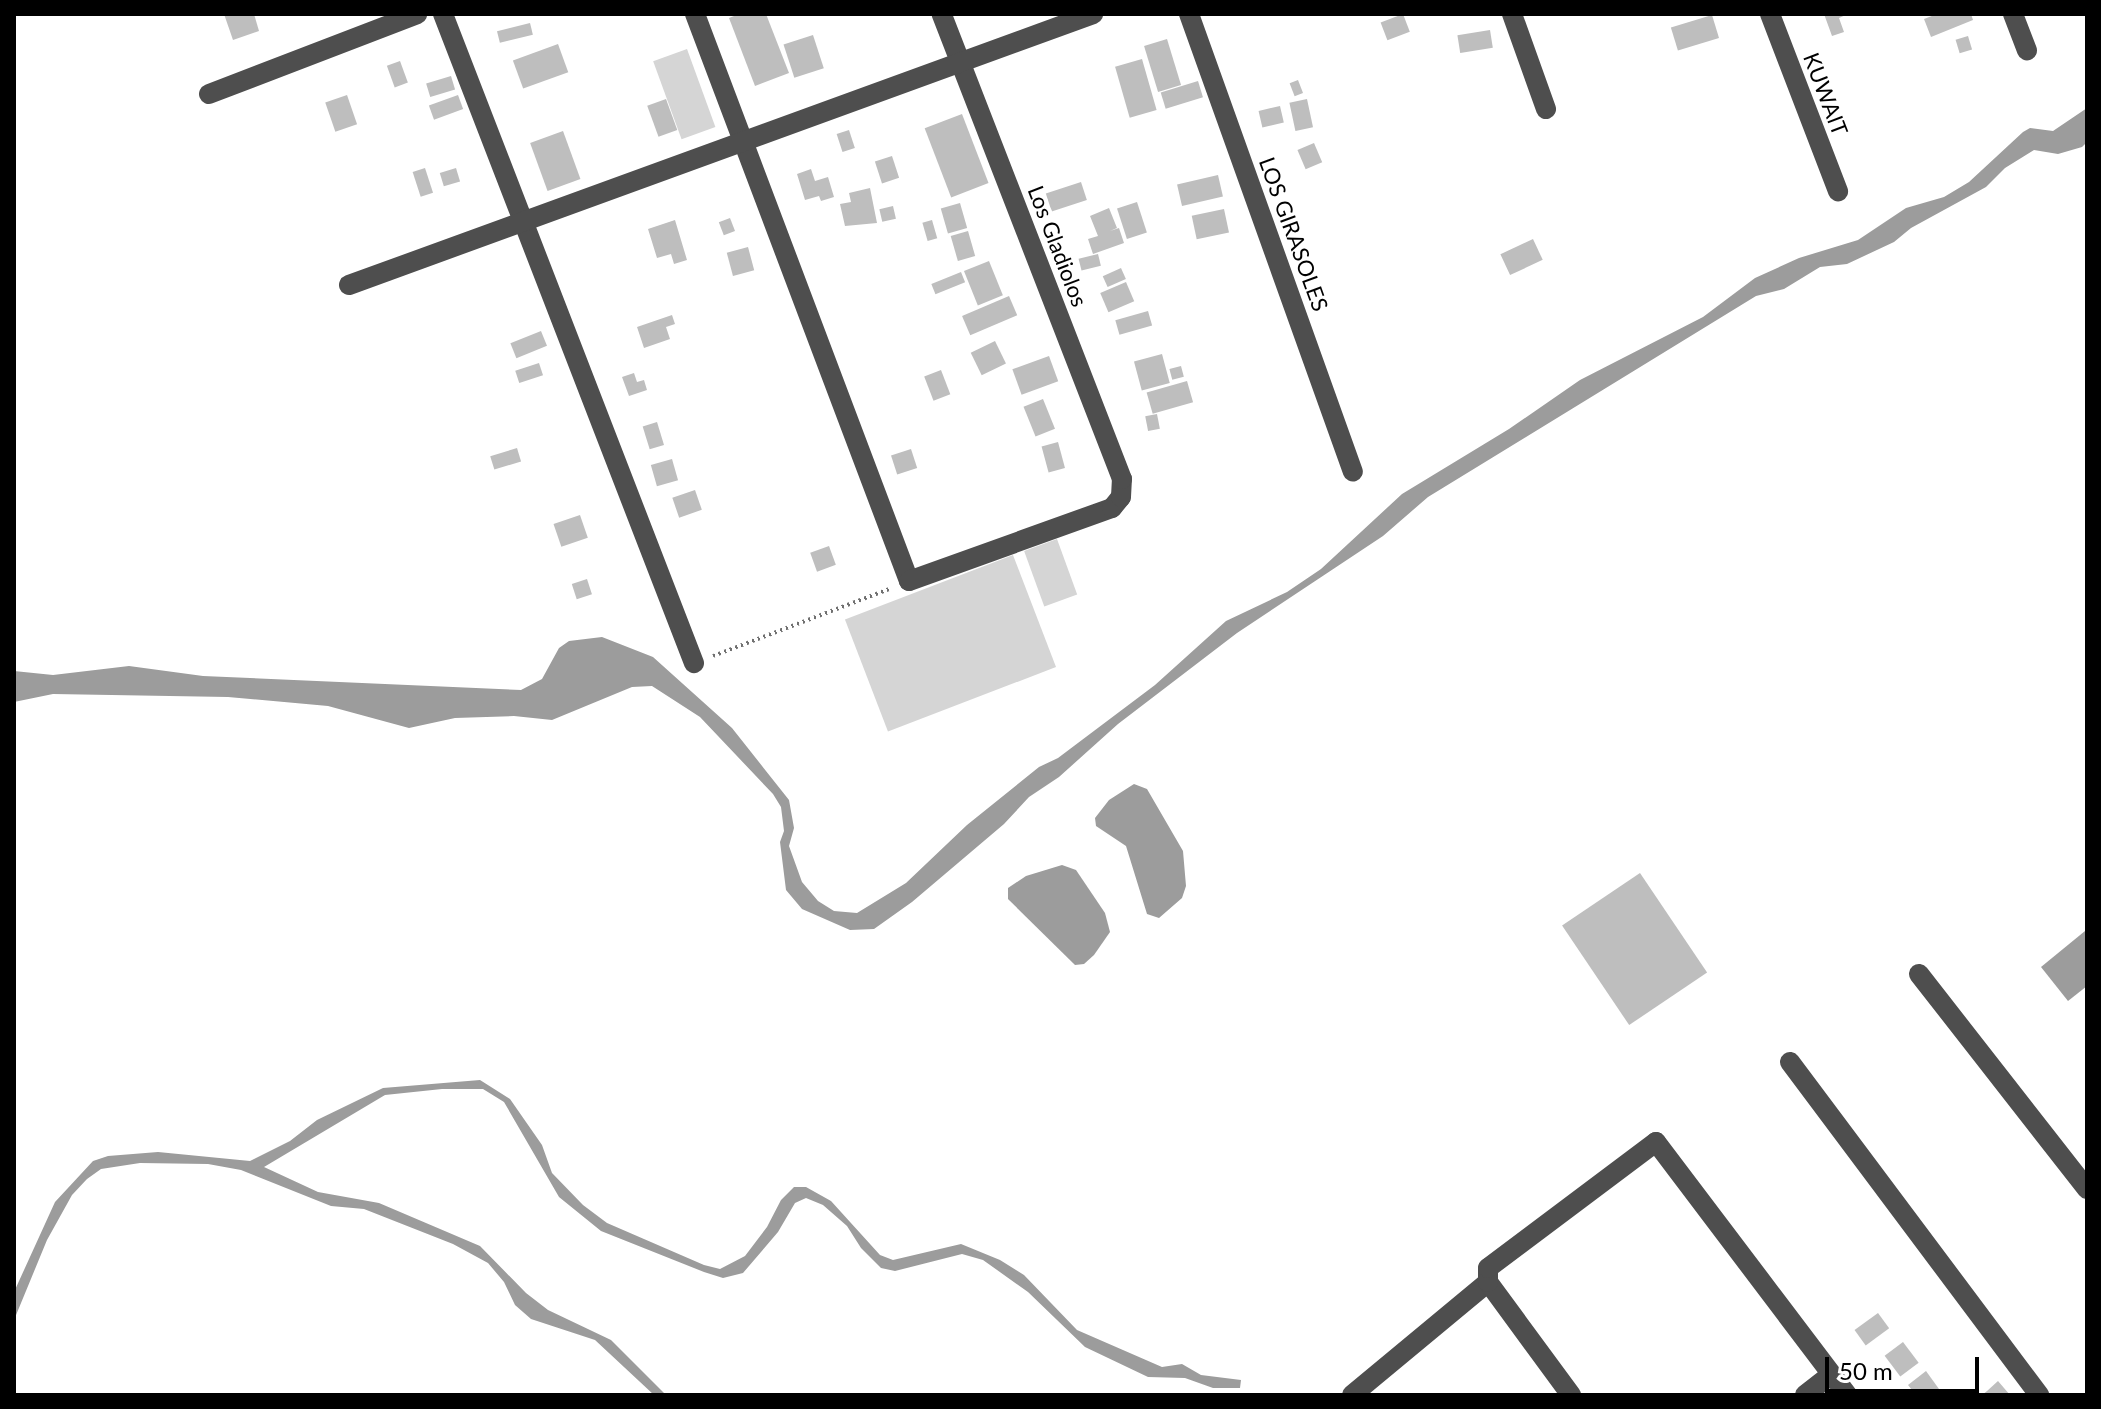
<!DOCTYPE html>
<html>
<head>
<meta charset="utf-8">
<style>
  body { margin:0 }
  #map { position:relative; width:2101px; height:1409px; overflow:hidden; background:#fff; font-family:Lato,sans-serif }
  div>[style] { position:absolute }
  .green>* { inset:0; background:#d5d5d5; transform-origin:0 0 }
  .water>* { inset:0; background:#9c9c9c }
  .building>* { inset:0; background:#bebebe; transform-origin:0 0 }
  .path>* { height:4px; margin-top:-2px; transform-origin:0; background:repeating-linear-gradient(90deg,#707070 0 2px,transparent 0 6px) }
  .minor>* { height:20px; margin:-10px; padding:0 10px; transform-origin:10px; border-radius:10px; background:#4e4e4e }
  span { translate:-50% -50%; white-space:nowrap; text-align:center; line-height:1.15; -webkit-text-stroke:8px #fff; paint-order:stroke }
  .street-label { font-size:22px; color:#000 }
  .frame { position:absolute; inset:0; border:16px solid #000; pointer-events:none }
  .scale { position:absolute; left:1825px; top:1357px; width:154px; height:36px; box-sizing:border-box; border:4px solid #000; border-top:0; padding-left:10px; font-size:24px; line-height:28px; white-space:nowrap; color:#000; -webkit-text-stroke:6px #fff; paint-order:stroke }
</style>
</head>
<body>
<div id="map">
  <div class="green">
    <i style="left:687px;top:49px;width:83px;height:36px;rotate:70deg"></i>
    <i style="left:1057px;top:539px;width:59px;height:35px;rotate:70deg"></i>
    <i style="left:1013px;top:555px;width:120px;height:180px;rotate:69deg"></i>
  </div>
  <div class="water">
    <i style="clip-path:polygon(2087px 108px,2087px 142px,2082px 147px,2058px 154px,2034px 150px,2005px 168px,1986px 187px,1911px 228px,1894px 242px,1847px 264px,1820px 267px,1784px 289px,1756px 296px,1428px 497px,1383px 536px,1237px 633px,1118px 724px,1059px 777px,1029px 797px,1004px 824px,912px 902px,874px 929px,850px 930px,802px 909px,786px 890px,780px 842px,784px 831px,781px 807px,773px 794px,700px 717px,652px 686px,632px 687px,552px 720px,514px 716px,455px 718px,409px 728px,328px 706px,228px 697px,53px 694px,14px 702px,14px 671px,53px 675px,129px 666px,203px 676px,521px 690px,542px 679px,559px 648px,569px 641px,602px 637px,653px 657px,732px 728px,789px 800px,794px 828px,789px 846px,802px 882px,818px 901px,834px 911px,857px 913px,906px 883px,967px 825px,1039px 767px,1058px 758px,1155px 685px,1226px 621px,1287px 592px,1321px 569px,1402px 494px,1509px 429px,1580px 380px,1703px 317px,1755px 278px,1799px 258px,1858px 240px,1906px 208px,1944px 197px,1969px 182px,2023px 132px,2030px 128px,2053px 131px)"></i>
    <i style="clip-path:polygon(1134px 784px,1147px 789px,1183px 851px,1186px 886px,1182px 898px,1159px 918px,1147px 914px,1126px 846px,1096px 826px,1095px 818px,1109px 800px)"></i>
    <i style="clip-path:polygon(1062px 865px,1076px 870px,1105px 913px,1110px 932px,1094px 955px,1084px 964px,1075px 965px,1008px 899px,1008px 888px,1026px 876px)"></i>
    <i style="clip-path:polygon(2085px 931px,2087px 986px,2068px 1001px,2041px 967px)"></i>
    <i style="clip-path:polygon(480px 1080px,510px 1099px,542px 1145px,552px 1173px,583px 1205px,607px 1223px,704px 1265px,720px 1269px,745px 1256px,767px 1227px,781px 1200px,794px 1187px,806px 1187px,831px 1201px,880px 1255px,893px 1260px,961px 1244px,1000px 1260px,1024px 1275px,1077px 1330px,1162px 1367px,1182px 1364px,1201px 1375px,1241px 1380px,1240px 1388px,1213px 1388px,1185px 1378px,1148px 1377px,1085px 1347px,1028px 1292px,983px 1260px,962px 1254px,895px 1271px,881px 1268px,861px 1248px,847px 1226px,823px 1205px,806px 1198px,795px 1203px,778px 1232px,743px 1273px,723px 1278px,704px 1272px,601px 1231px,559px 1197px,504px 1102px,483px 1089px,442px 1089px,385px 1095px,264px 1167px,318px 1192px,379px 1203px,480px 1246px,526px 1293px,548px 1310px,611px 1340px,666px 1395px,654px 1395px,595px 1340px,531px 1319px,515px 1305px,504px 1282px,488px 1263px,453px 1244px,364px 1209px,331px 1206px,241px 1170px,208px 1164px,140px 1163px,101px 1169px,87px 1179px,72px 1195px,47px 1240px,14px 1320px,14px 1292px,55px 1202px,93px 1161px,108px 1156px,158px 1152px,250px 1161px,290px 1141px,317px 1120px,383px 1088px)"></i>
  </div>
  <div class="building">
    <i style="clip-path:polygon(224px 14px,254px 14px,259px 31px,233px 40px)"></i>
    <i style="clip-path:polygon(739px 14px,766px 14px,789px 73px,755px 86px,729px 18px)"></i>
    <i style="left:1403px;top:14px;width:19px;height:24px;rotate:69deg"></i>
    <i style="clip-path:polygon(1824px 14px,1848px 14px,1839px 18px,1844px 32px,1832px 36px)"></i>
    <i style="clip-path:polygon(1937px 14px,1971px 14px,1973px 20px,1931px 37px,1924px 19px)"></i>
    <i style="left:1712px;top:15px;width:24px;height:43px;rotate:73deg"></i>
    <i style="left:530px;top:23px;width:12px;height:34px;rotate:76deg"></i>
    <i style="left:1490px;top:30px;width:18px;height:33px;rotate:81deg"></i>
    <i style="left:813px;top:35px;width:35px;height:31px;rotate:72deg"></i>
    <i style="left:1968px;top:36px;width:14px;height:13px;rotate:73deg"></i>
    <i style="left:1167px;top:39px;width:48px;height:24px;rotate:73deg"></i>
    <i style="left:558px;top:44px;width:30px;height:48px;rotate:70deg"></i>
    <i style="left:1142px;top:59px;width:53px;height:28px;rotate:74deg"></i>
    <i style="left:400px;top:61px;width:23px;height:14px;rotate:70deg"></i>
    <i style="left:451px;top:76px;width:14px;height:26px;rotate:73deg"></i>
    <i style="left:1298px;top:80px;width:14px;height:9px;rotate:69deg"></i>
    <i style="left:1198px;top:81px;width:17px;height:39px;rotate:73deg"></i>
    <i style="left:347px;top:95px;width:31px;height:23px;rotate:71deg"></i>
    <i style="left:458px;top:95px;width:15px;height:31px;rotate:70deg"></i>
    <i style="left:666px;top:99px;width:33px;height:20px;rotate:70deg"></i>
    <i style="left:1307px;top:99px;width:29px;height:18px;rotate:78deg"></i>
    <i style="left:1280px;top:106px;width:17px;height:22px;rotate:77deg"></i>
    <i style="left:962px;top:114px;width:74px;height:40px;rotate:69deg"></i>
    <i style="left:849px;top:130px;width:19px;height:13px;rotate:72deg"></i>
    <i style="left:563px;top:131px;width:51px;height:35px;rotate:70deg"></i>
    <i style="left:1314px;top:143px;width:21px;height:18px;rotate:67deg"></i>
    <i style="left:892px;top:156px;width:23px;height:18px;rotate:72deg"></i>
    <i style="left:425px;top:168px;width:26px;height:13px;rotate:72deg"></i>
    <i style="left:456px;top:168px;width:14px;height:17px;rotate:73deg"></i>
    <i style="clip-path:polygon(811px 169px,815px 181px,828px 177px,834px 197px,821px 201px,819px 196px,805px 200px,797px 174px)"></i>
    <i style="left:1218px;top:175px;width:22px;height:42px;rotate:77deg"></i>
    <i style="left:1081px;top:182px;width:19px;height:37px;rotate:72deg"></i>
    <i style="clip-path:polygon(870px 188px,877px 223px,845px 226px,840px 204px,851px 202px,849px 193px)"></i>
    <i style="left:1137px;top:202px;width:32px;height:21px;rotate:72deg"></i>
    <i style="left:960px;top:203px;width:26px;height:20px;rotate:74deg"></i>
    <i style="left:893px;top:206px;width:13px;height:14px;rotate:77deg"></i>
    <i style="clip-path:polygon(1109px 208px,1117px 228px,1110px 231px,1119px 228px,1124px 243px,1093px 254px,1088px 239px,1098px 236px,1090px 216px)"></i>
    <i style="left:1224px;top:209px;width:24px;height:33px;rotate:78deg"></i>
    <i style="left:730px;top:218px;width:14px;height:12px;rotate:69deg"></i>
    <i style="clip-path:polygon(675px 220px,687px 260px,674px 264px,671px 254px,657px 258px,648px 229px)"></i>
    <i style="left:932px;top:220px;width:19px;height:10px;rotate:74deg"></i>
    <i style="left:968px;top:231px;width:26px;height:18px;rotate:74deg"></i>
    <i style="left:1533px;top:239px;width:23px;height:36px;rotate:65deg"></i>
    <i style="left:748px;top:247px;width:24px;height:22px;rotate:75deg"></i>
    <i style="left:1098px;top:254px;width:12px;height:20px;rotate:76deg"></i>
    <i style="left:989px;top:261px;width:37px;height:27px;rotate:68deg"></i>
    <i style="left:1121px;top:268px;width:12px;height:20px;rotate:66deg"></i>
    <i style="left:961px;top:272px;width:11px;height:32px;rotate:68deg"></i>
    <i style="left:1126px;top:282px;width:21px;height:28px;rotate:67deg"></i>
    <i style="left:1009px;top:296px;width:21px;height:51px;rotate:67deg"></i>
    <i style="left:1148px;top:311px;width:15px;height:34px;rotate:74deg"></i>
    <i style="clip-path:polygon(672px 315px,675px 324px,666px 327px,670px 339px,644px 348px,637px 327px)"></i>
    <i style="left:541px;top:331px;width:16px;height:33px;rotate:68deg"></i>
    <i style="left:995px;top:341px;width:25px;height:27px;rotate:64deg"></i>
    <i style="left:1162px;top:354px;width:30px;height:29px;rotate:75deg"></i>
    <i style="left:1049px;top:356px;width:27px;height:39px;rotate:70deg"></i>
    <i style="left:539px;top:363px;width:13px;height:25px;rotate:72deg"></i>
    <i style="left:1181px;top:366px;width:11px;height:12px;rotate:75deg"></i>
    <i style="left:941px;top:370px;width:26px;height:18px;rotate:69deg"></i>
    <i style="clip-path:polygon(634px 373px,637px 382px,644px 380px,647px 390px,629px 396px,622px 377px)"></i>
    <i style="left:1187px;top:381px;width:22px;height:42px;rotate:74deg"></i>
    <i style="left:1043px;top:399px;width:32px;height:21px;rotate:68deg"></i>
    <i style="left:1157px;top:414px;width:15px;height:12px;rotate:79deg"></i>
    <i style="left:657px;top:422px;width:24px;height:15px;rotate:73deg"></i>
    <i style="left:1058px;top:442px;width:27px;height:17px;rotate:75deg"></i>
    <i style="left:517px;top:448px;width:14px;height:28px;rotate:73deg"></i>
    <i style="left:911px;top:449px;width:20px;height:21px;rotate:72deg"></i>
    <i style="left:672px;top:459px;width:22px;height:22px;rotate:74deg"></i>
    <i style="left:695px;top:490px;width:21px;height:24px;rotate:71deg"></i>
    <i style="left:580px;top:515px;width:24px;height:28px;rotate:71deg"></i>
    <i style="left:829px;top:546px;width:20px;height:20px;rotate:70deg"></i>
    <i style="left:587px;top:579px;width:16px;height:16px;rotate:72deg"></i>
    <i style="left:1640px;top:873px;width:120px;height:94px;rotate:56deg"></i>
    <i style="left:1878px;top:1313px;width:19px;height:29px;rotate:54deg"></i>
    <i style="left:1903px;top:1342px;width:26px;height:23px;rotate:53deg"></i>
    <i style="clip-path:polygon(1926px 1371px,1939px 1389px,1931px 1395px,1916px 1395px,1908px 1385px)"></i>
    <i style="clip-path:polygon(1998px 1381px,2010px 1395px,1982px 1395px,1987px 1391px)"></i>
  </div>
  <div class="path">
    <i style="left:713px;top:656px;width:191px;rotate:-20.8deg"></i>
  </div>
  <div class="minor">
    <i style="left:443px;top:14px;width:696px;rotate:68.86deg"></i>
    <i style="left:695px;top:14px;width:606px;rotate:69.32deg"></i>
    <i style="left:909px;top:581px;width:216px;rotate:-19.8deg"></i>
    <i style="left:1112px;top:508px;width:14px;rotate:-51deg"></i>
    <i style="left:1121px;top:497px;width:18px;rotate:-87deg"></i>
    <i style="left:1122px;top:479px;width:499px;rotate:-111.2deg"></i>
    <i style="left:1189px;top:14px;width:486px;rotate:70.3deg"></i>
    <i style="left:1512px;top:14px;width:101px;rotate:70.3deg"></i>
    <i style="left:1770px;top:14px;width:190px;rotate:69deg"></i>
    <i style="left:2013px;top:14px;width:39px;rotate:69deg"></i>
    <i style="left:209px;top:94px;width:223px;rotate:-21deg"></i>
    <i style="left:349px;top:285px;width:792px;rotate:-20.01deg"></i>
    <i style="left:1919px;top:974px;width:273px;rotate:52deg"></i>
    <i style="left:1790px;top:1062px;width:416px;rotate:53.2deg"></i>
    <i style="left:1352px;top:1395px;width:177px;rotate:-39.7deg"></i>
    <i style="left:1571px;top:1395px;width:140px;rotate:-126.3deg"></i>
    <i style="left:1488px;top:1282px;width:14px;rotate:-90deg"></i>
    <i style="left:1488px;top:1268px;width:210px;rotate:-36.9deg"></i>
    <i style="left:1656px;top:1142px;width:317px;rotate:52.9deg"></i>
    <i style="left:1805px;top:1395px;width:33px;rotate:-38deg"></i>
  </div>
  <div class="street-label">
    <span style="left:1826px;top:94px;rotate:69deg">KUWAIT</span>
    <span style="left:1294px;top:234px;rotate:70deg">LOS GIRASOLES</span>
    <span style="left:1058px;top:246px;rotate:69deg">Los Gladiolos</span>
  </div>
  <div class="frame"></div>
  <div class="scale">50 m</div>
</div>
</body>
</html>
